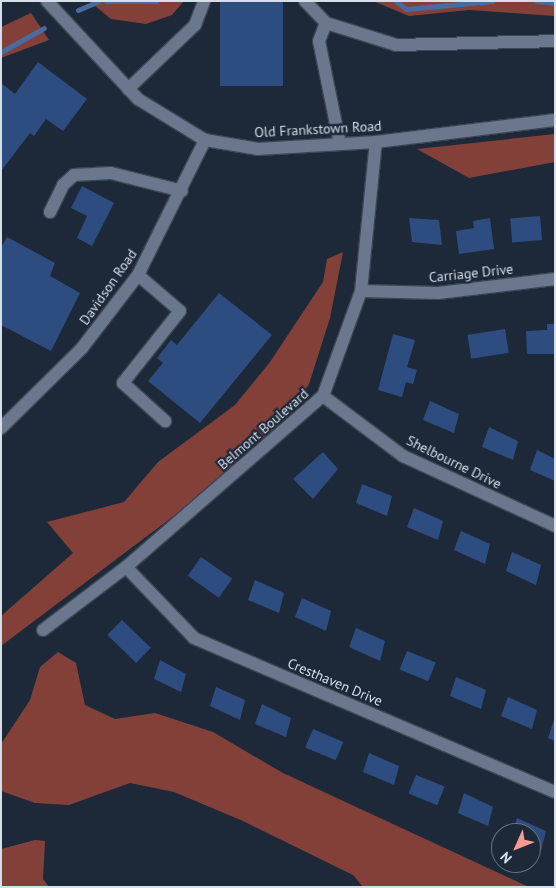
<!DOCTYPE html>
<html>
<head>
<meta charset="utf-8">
<style>
  body { margin:0 }
  #map { position:relative; width:556px; height:888px; overflow:hidden; background:#1d2839; font-family:"PT Sans",sans-serif }
  div>[style] { position:absolute }
  .forest>* { inset:0; background:#834039 }
  .stream>* { height:5px; margin:-2.5px; padding:0 2.5px; transform-origin:2.5px; border-radius:2.5px; background:#496ba1 }
  .building>* { inset:0; background:#2d4d80; transform-origin:0 0 }
  .roads { filter:drop-shadow(1px 0 #3d4654) drop-shadow(-1px 0 #3d4654) drop-shadow(0 1px #3d4654) drop-shadow(0 -1px #3d4654) }
  .minor>* { height:12px; margin:-6px; padding:0 6px; transform-origin:6px; border-radius:6px; background:#6a778c }
  span { translate:-50% -50%; white-space:nowrap; text-align:center; line-height:1.15; -webkit-text-stroke:4.5px #1d2839; paint-order:stroke }
  .street-label { font-size:14px; color:#d6dee9 }
  .frame { position:absolute; inset:0; border:2px solid #d6dee9; pointer-events:none }
  .north { position:absolute; left:491px; top:823px; width:50px; height:50px; box-sizing:border-box; background:#1d2839; border:1px solid #67717f; border-radius:50%; rotate:226deg; font-size:14px; font-weight:700; line-height:20px; text-align:center; color:#d6dee9 }
  .north::after { content:''; display:block; margin:auto; width:18px; height:22px; background:#f59c92; clip-path:polygon(50% 0,100% 100%,50% 72%,0 100%) }
</style>
</head>
<body>
<div id="map">
  <div class="forest">
    <i style="clip-path:polygon(89px 1px,184px 1px,172px 15px,146px 24px,111px 19px)"></i>
    <i style="clip-path:polygon(373px 1px,555px 1px,555px 16px,469px 10px,409px 16px)"></i>
    <i style="clip-path:polygon(31px 13px,49px 40px,1px 58px,1px 27px)"></i>
    <i style="clip-path:polygon(555px 134px,555px 162px,469px 178px,417px 149px)"></i>
    <i style="clip-path:polygon(343px 252px,330px 318px,309px 384px,292px 413px,175px 515px,1px 646px,1px 616px,73px 553px,47px 522px,124px 502px,158px 462px,235px 405px,270px 362px,323px 282px,327px 259px)"></i>
    <i style="clip-path:polygon(58px 652px,76px 663px,85px 705px,115px 719px,155px 713px,213px 732px,283px 773px,529px 887px,363px 887px,353px 875px,243px 821px,174px 792px,130px 783px,69px 805px,35px 803px,1px 791px,1px 744px,30px 700px,40px 667px)"></i>
    <i style="clip-path:polygon(35px 840px,45px 841px,43px 879px,49px 887px,1px 887px,1px 849px)"></i>
  </div>
  <div class="stream">
    <i style="left:106px;top:1px;width:50px"></i>
    <i style="left:396px;top:1px;width:13px;rotate:39deg"></i>
    <i style="left:406px;top:9px;width:87px;rotate:-5.3deg"></i>
    <i style="left:537px;top:1px;width:18px;rotate:6deg"></i>
    <i style="left:78px;top:10px;width:23px;rotate:-23deg"></i>
    <i style="left:1px;top:52px;width:49px;rotate:-29.2deg"></i>
  </div>
  <div class="building">
    <i style="left:220px;top:1px;width:63px;height:85px"></i>
    <i style="clip-path:polygon(38px 62px,87px 99px,63px 131px,46px 119px,34px 136px,30px 133px,1px 171px,1px 83px,15px 94px)"></i>
    <i style="clip-path:polygon(82px 186px,114px 203px,92px 246px,77px 238px,87px 216px,71px 208px)"></i>
    <i style="left:540px;top:216px;width:24px;height:30px;rotate:85deg"></i>
    <i style="clip-path:polygon(409px 218px,439px 220px,442px 245px,412px 242px)"></i>
    <i style="clip-path:polygon(490px 218px,494px 249px,459px 254px,456px 231px,474px 228px,473px 221px)"></i>
    <i style="clip-path:polygon(7px 237px,55px 263px,50px 276px,80px 293px,51px 351px,1px 325px,1px 247px)"></i>
    <i style="clip-path:polygon(219px 293px,272px 335px,200px 423px,148px 381px,163px 363px,157px 358px,171px 340px,177px 345px)"></i>
    <i style="clip-path:polygon(547px 324px,555px 324px,555px 354px,527px 354px,526px 331px,547px 330px)"></i>
    <i style="left:505px;top:329px;width:24px;height:38px;rotate:81deg"></i>
    <i style="clip-path:polygon(393px 334px,415px 340px,407px 367px,417px 370px,413px 384px,406px 382px,402px 397px,378px 390px)"></i>
    <i style="clip-path:polygon(430px 401px,459px 414px,454px 433px,423px 420px)"></i>
    <i style="clip-path:polygon(489px 427px,518px 441px,513px 460px,482px 447px)"></i>
    <i style="clip-path:polygon(537px 450px,555px 459px,555px 481px,530px 470px)"></i>
    <i style="clip-path:polygon(323px 452px,338px 469px,313px 499px,293px 479px)"></i>
    <i style="clip-path:polygon(362px 484px,392px 496px,387px 516px,356px 503px)"></i>
    <i style="clip-path:polygon(414px 508px,443px 521px,438px 540px,407px 527px)"></i>
    <i style="clip-path:polygon(461px 531px,490px 544px,485px 564px,454px 550px)"></i>
    <i style="clip-path:polygon(512px 552px,541px 565px,536px 585px,506px 571px)"></i>
    <i style="left:201px;top:557px;width:38px;height:23px;rotate:35deg"></i>
    <i style="clip-path:polygon(255px 580px,284px 593px,279px 613px,248px 600px)"></i>
    <i style="clip-path:polygon(302px 598px,331px 611px,326px 631px,295px 617px)"></i>
    <i style="left:122px;top:620px;width:40px;height:21px;rotate:44deg"></i>
    <i style="clip-path:polygon(356px 628px,385px 641px,380px 661px,349px 647px)"></i>
    <i style="left:407px;top:651px;width:31px;height:20px;rotate:22deg"></i>
    <i style="clip-path:polygon(160px 660px,186px 674px,181px 692px,154px 679px)"></i>
    <i style="clip-path:polygon(456px 677px,486px 690px,481px 709px,450px 696px)"></i>
    <i style="clip-path:polygon(216px 687px,245px 700px,240px 720px,210px 706px)"></i>
    <i style="clip-path:polygon(508px 697px,537px 710px,532px 729px,501px 716px)"></i>
    <i style="clip-path:polygon(262px 704px,291px 718px,286px 737px,255px 724px)"></i>
    <i style="clip-path:polygon(554px 720px,555px 720px,555px 741px,548px 738px)"></i>
    <i style="left:313px;top:729px;width:33px;height:20px;rotate:23deg"></i>
    <i style="clip-path:polygon(369px 753px,399px 766px,394px 785px,363px 772px)"></i>
    <i style="left:416px;top:775px;width:31px;height:20px;rotate:22deg"></i>
    <i style="clip-path:polygon(464px 793px,493px 807px,488px 826px,458px 813px)"></i>
    <i style="clip-path:polygon(517px 818px,546px 831px,541px 851px,531px 847px,531px 833px,512px 833px)"></i>
  </div>
  <div class="roads">
    <div class="minor">
      <i style="left:47px;top:1px;width:134px;rotate:47.1deg"></i>
      <i style="left:138px;top:99px;width:79px;rotate:31.5deg"></i>
      <i style="left:205px;top:140px;width:54px;rotate:9.6deg"></i>
      <i style="left:258px;top:149px;width:118px;rotate:-3.4deg"></i>
      <i style="left:376px;top:142px;width:180px;rotate:-7deg"></i>
      <i style="left:305px;top:1px;width:30px;rotate:46deg"></i>
      <i style="left:128px;top:89px;width:93px;rotate:-43.7deg"></i>
      <i style="left:195px;top:25px;width:26px;rotate:-69deg"></i>
      <i style="left:340px;top:144px;width:105px;rotate:-101.5deg"></i>
      <i style="left:319px;top:41px;width:19px;rotate:-69deg"></i>
      <i style="left:326px;top:23px;width:73px;rotate:17.4deg"></i>
      <i style="left:396px;top:45px;width:159px;rotate:-1.4deg"></i>
      <i style="left:50px;top:212px;width:30px;rotate:-64deg"></i>
      <i style="left:63px;top:185px;width:15px;rotate:-42deg"></i>
      <i style="left:74px;top:175px;width:37px;rotate:-3deg"></i>
      <i style="left:111px;top:173px;width:73px;rotate:14.2deg"></i>
      <i style="left:138px;top:275px;width:55px;rotate:40.6deg"></i>
      <i style="left:180px;top:311px;width:92px;rotate:128.4deg"></i>
      <i style="left:123px;top:383px;width:57px;rotate:42.1deg"></i>
      <i style="left:361px;top:291px;width:77px;rotate:1.5deg"></i>
      <i style="left:438px;top:293px;width:118px;rotate:-6.8deg"></i>
      <i style="left:323px;top:396px;width:100px;rotate:36.9deg"></i>
      <i style="left:403px;top:456px;width:167px;rotate:24.7deg"></i>
      <i style="left:1px;top:428px;width:114px;rotate:-44.6deg"></i>
      <i style="left:82px;top:348px;width:92px;rotate:-52.5deg"></i>
      <i style="left:138px;top:275px;width:151px;rotate:-63.6deg"></i>
      <i style="left:126px;top:567px;width:98px;rotate:46.2deg"></i>
      <i style="left:194px;top:638px;width:392px;rotate:23.1deg"></i>
      <i style="left:43px;top:630px;width:104px;rotate:-37.2deg"></i>
      <i style="left:126px;top:567px;width:261px;rotate:-41deg"></i>
      <i style="left:323px;top:396px;width:112px;rotate:-70.1deg"></i>
      <i style="left:361px;top:291px;width:150px;rotate:-84.3deg"></i>
    </div>
  </div>
  <div class="street-label">
    <span style="left:318px;top:129px;rotate:-3deg">Old Frankstown Road</span>
    <span style="left:471px;top:273px;rotate:-6deg">Carriage Drive</span>
    <span style="left:108px;top:287px;rotate:-55deg">Davidson Road</span>
    <span style="left:263px;top:429px;rotate:-41deg">Belmont Boulevard</span>
    <span style="left:454px;top:462px;rotate:26deg">Shelbourne Drive</span>
    <span style="left:335px;top:682px;rotate:23deg">Cresthaven Drive</span>
  </div>
  <div class="frame"></div>
  <div class="north">N</div>
</div>
</body>
</html>
